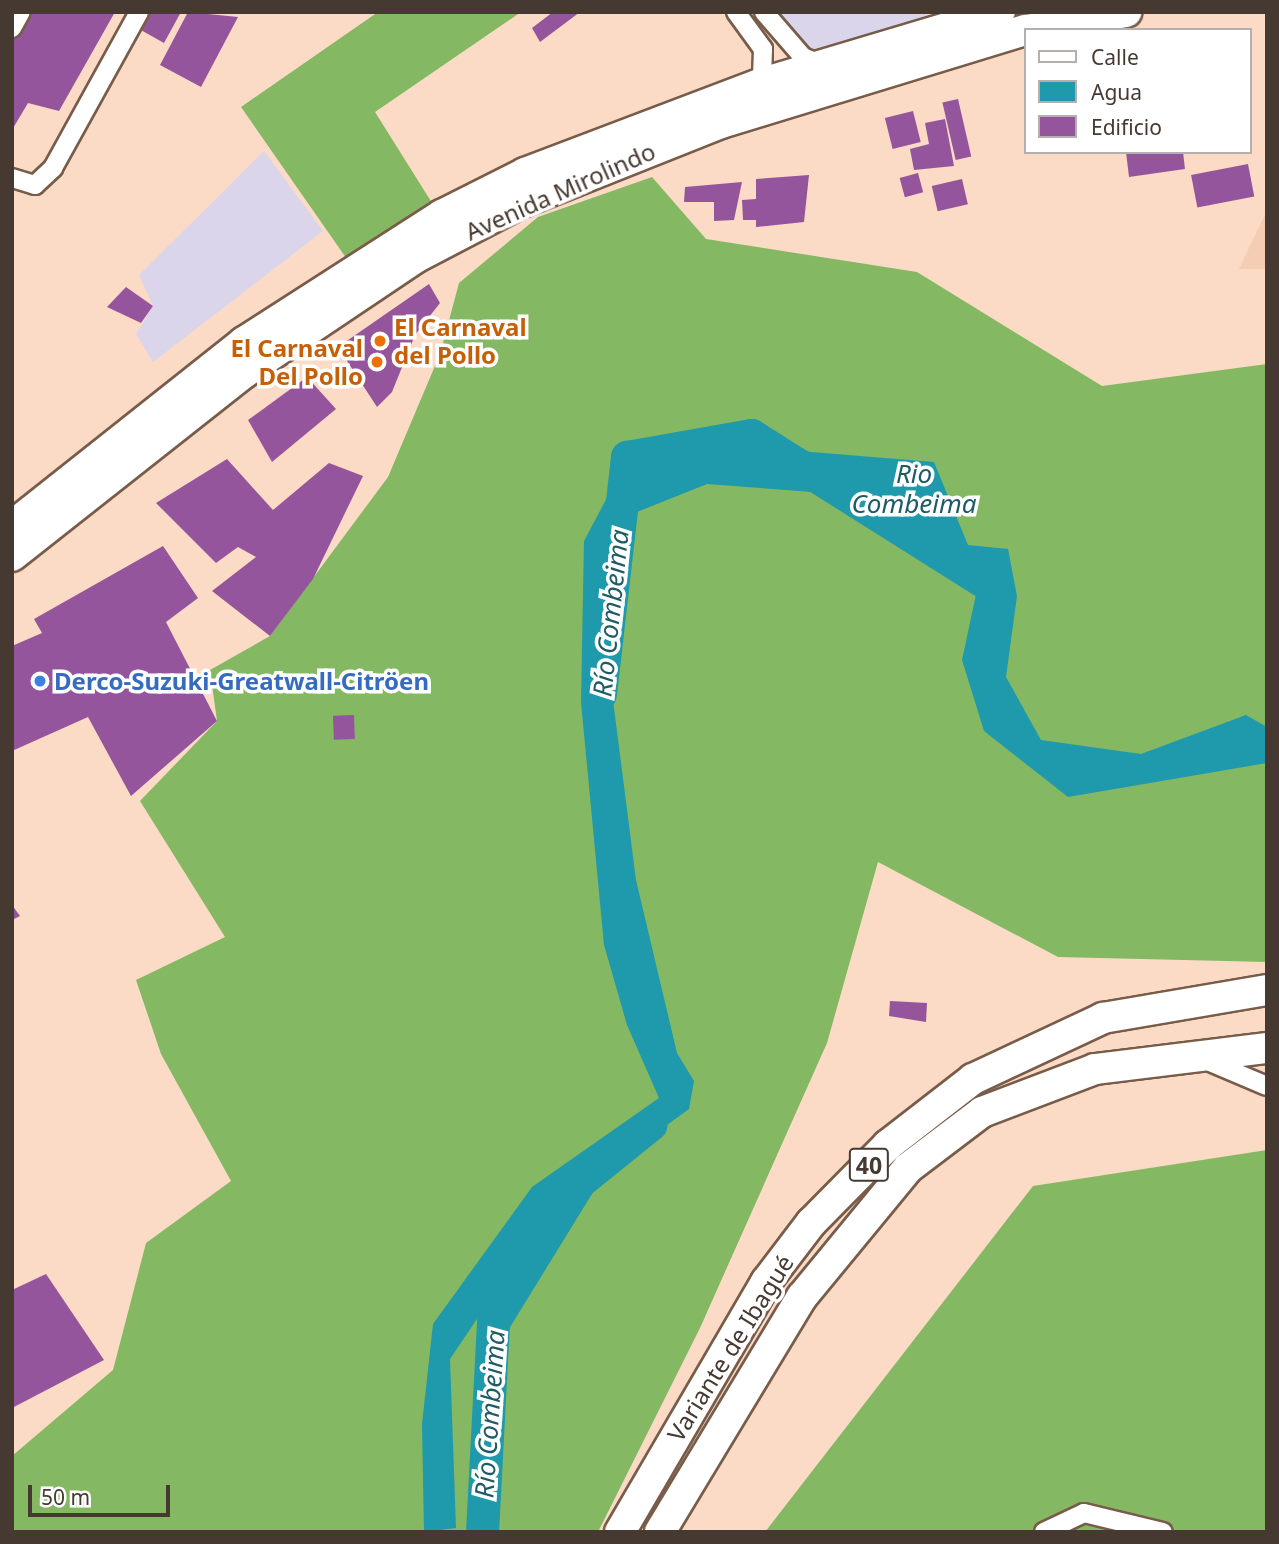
<!DOCTYPE html>
<html>
<head>
<meta charset="utf-8">
<style>
  body { margin:0 }
  #map { position:relative; width:1279px; height:1544px; overflow:hidden; background:#fbdbc6; font-family:"Noto Sans",sans-serif }
  div>[style] { position:absolute }
  .built>* { inset:0; background:#f4cdb4 }
  .industrial>* { inset:0; background:#dad5ea }
  .forest>* { inset:0; background:#85b862 }
  .water>* { inset:0; background:#1f99ac }
  .river>* { height:33px; margin:-16.5px; padding:0 16.5px; transform-origin:16.5px; border-radius:16.5px; background:#1f99ac }
  .building>* { inset:0; background:#95559c; transform-origin:0 0 }
  .roads { filter:drop-shadow(2px 0 #785c4a) drop-shadow(-2px 0 #785c4a) drop-shadow(0 2px #785c4a) drop-shadow(0 -2px #785c4a) }
  .minor>* { height:18px; margin:-9px; padding:0 9px; transform-origin:9px; border-radius:9px; background:#fff }
  .primary>* { height:30px; margin:-15px; padding:0 15px; transform-origin:15px; border-radius:15px; background:#fff }
  .trunk>* { height:30px; margin:-15px; padding:0 15px; transform-origin:15px; border-radius:15px; background:#fff }
  .dots>* { width:19px; height:19px; translate:-50% -50%; box-sizing:border-box; border:4px solid #fff; border-radius:50% }
  span { translate:-50% -50%; white-space:nowrap; text-align:center; line-height:1.15; -webkit-text-stroke:7px #fff; paint-order:stroke }
  .shield-label span { padding:2px 5px; background:#fff; border:2px solid; border-radius:5px; -webkit-text-stroke-width:0 }
  .shield-label { font-size:23px; color:#463931; font-weight:700 }
  .street-label { font-size:24px; color:#463931 }
  .food-label { font-size:24px; color:#c56008; font-weight:700 }
  .left { translate:0 -50%; text-align:left }
  .right { translate:-100% -50%; text-align:right }
  .shop-label { font-size:24px; color:#366cbe; font-weight:700 }
  .water-label { font-size:26px; color:#1e5b66; font-style:italic }
  .frame { position:absolute; inset:0; border:14px solid #463931; pointer-events:none }
  .legend { position:absolute; left:1024px; top:28px; width:228px; height:126px; box-sizing:border-box; background:#fff; border:2px solid #b5b0ad; margin:0; padding:9px 12px; list-style:none; font-size:21px; color:#463931 }
  .legend li { display:flex; align-items:center; gap:14px; height:35px }
  .legend b { width:35px; border:2px solid #b5b0ad }
  .scale { position:absolute; left:28px; top:1485px; width:142px; height:32px; box-sizing:border-box; border:4px solid #463931; border-top:0; padding-left:9px; font-size:21px; line-height:24px; white-space:nowrap; color:#463931; -webkit-text-stroke:5px #fff; paint-order:stroke }
</style>
</head>
<body>
<div id="map">
  <div class="built">
    <i style="clip-path:polygon(1267px 210px,1267px 269px,1239px 269px)"></i>
  </div>
  <div class="industrial">
    <i style="clip-path:polygon(774px 12px,924px 12px,931px 24px,809px 57px)"></i>
    <i style="clip-path:polygon(264px 151px,323px 231px,153px 362px,136px 334px,153px 306px,139px 275px)"></i>
  </div>
  <div class="forest">
    <i style="clip-path:polygon(378px 12px,521px 12px,375px 112px,444px 222px,358px 275px,241px 107px)"></i>
    <i style="clip-path:polygon(652px 177px,706px 239px,917px 272px,1102px 386px,1267px 364px,1267px 962px,1058px 957px,878px 862px,827px 1043px,700px 1328px,598px 1532px,12px 1532px,12px 1456px,113px 1370px,146px 1243px,231px 1181px,161px 1054px,136px 980px,225px 937px,140px 801px,217px 721px,210px 670px,270px 636px,388px 477px,440px 354px,459px 283px,538px 217px)"></i>
    <i style="clip-path:polygon(1267px 1150px,1267px 1532px,765px 1532px,1033px 1186px)"></i>
  </div>
  <div class="water">
    <i style="clip-path:polygon(704px 428px,811px 452px,934px 462px,968px 545px,1008px 549px,1017px 596px,1006px 677px,1041px 740px,1141px 754px,1246px 715px,1267px 727px,1267px 763px,1068px 797px,984px 731px,962px 660px,978px 585px,879px 497px,707px 484px,632px 514px,601px 606px,636px 880px,677px 1053px,694px 1081px,689px 1109px,652px 1136px,593px 1163px,554px 1254px,500px 1285px,450px 1359px,456px 1528px,424px 1532px,422px 1424px,433px 1324px,532px 1187px,659px 1098px,627px 1025px,604px 945px,581px 702px,584px 541px,619px 475px)"></i>
  </div>
  <div class="river">
    <i style="left:600px;top:694px;width:239px;rotate:-83.5deg"></i>
    <i style="left:627px;top:457px;width:126px;rotate:-10.1deg"></i>
    <i style="left:751px;top:435px;width:289px;rotate:32.2deg"></i>
    <i style="left:482px;top:1532px;width:210px;rotate:-87deg"></i>
    <i style="left:493px;top:1322px;width:164px;rotate:-58.4deg"></i>
    <i style="left:579px;top:1182px;width:92px;rotate:-38.9deg"></i>
  </div>
  <div class="building">
    <i style="clip-path:polygon(26px 12px,115px 12px,59px 111px,28px 103px,12px 130px,12px 36px)"></i>
    <i style="clip-path:polygon(148px 12px,181px 12px,164px 43px,139px 29px)"></i>
    <i style="clip-path:polygon(188px 12px,238px 17px,201px 87px,160px 65px)"></i>
    <i style="clip-path:polygon(553px 12px,580px 12px,540px 42px,532px 28px)"></i>
    <i style="left:958px;top:99px;width:59px;height:16px;rotate:77deg"></i>
    <i style="left:913px;top:111px;width:32px;height:29px;rotate:76deg"></i>
    <i style="clip-path:polygon(945px 119px,954px 166px,914px 170px,910px 149px,929px 144px,925px 123px)"></i>
    <i style="clip-path:polygon(1126px 152px,1183px 152px,1185px 169px,1129px 177px)"></i>
    <i style="left:1248px;top:164px;width:33px;height:58px;rotate:79deg"></i>
    <i style="left:918px;top:173px;width:20px;height:19px;rotate:75deg"></i>
    <i style="clip-path:polygon(809px 175px,804px 222px,756px 227px,756px 220px,743px 220px,742px 200px,756px 199px,756px 179px)"></i>
    <i style="left:962px;top:179px;width:26px;height:31px;rotate:77deg"></i>
    <i style="clip-path:polygon(742px 182px,734px 220px,714px 221px,714px 202px,684px 202px,685px 187px)"></i>
    <i style="clip-path:polygon(429px 284px,440px 303px,415px 335px,392px 392px,377px 407px,338px 347px)"></i>
    <i style="clip-path:polygon(126px 287px,153px 306px,141px 323px,107px 307px)"></i>
    <i style="clip-path:polygon(307px 377px,336px 409px,272px 462px,248px 420px)"></i>
    <i style="clip-path:polygon(227px 459px,273px 510px,329px 463px,363px 476px,313px 579px,270px 636px,212px 591px,256px 557px,238px 547px,216px 563px,156px 503px)"></i>
    <i style="clip-path:polygon(163px 546px,198px 598px,166px 622px,217px 721px,131px 796px,88px 717px,12px 751px,12px 646px,42px 633px,34px 619px)"></i>
    <i style="left:354px;top:715px;width:24px;height:21px;rotate:88deg"></i>
    <i style="clip-path:polygon(12px 905px,20px 916px,12px 920px)"></i>
    <i style="clip-path:polygon(890px 1001px,927px 1003px,926px 1022px,889px 1016px)"></i>
    <i style="clip-path:polygon(46px 1274px,104px 1360px,12px 1408px,12px 1290px)"></i>
  </div>
  <div class="roads">
    <div class="minor">
      <i style="left:736px;top:12px;width:46px;rotate:53.9deg"></i>
      <i style="left:763px;top:49px;width:34px;rotate:92deg"></i>
      <i style="left:764px;top:12px;width:60px;rotate:49.1deg"></i>
      <i style="left:803px;top:57px;width:18px;rotate:22deg"></i>
      <i style="left:12px;top:28px;width:18px;rotate:-61deg"></i>
      <i style="left:12px;top:178px;width:24px;rotate:17deg"></i>
      <i style="left:35px;top:185px;width:25px;rotate:-43deg"></i>
      <i style="left:53px;top:168px;width:178px;rotate:-61.1deg"></i>
      <i style="left:1203px;top:1059px;width:69px;rotate:22.9deg"></i>
      <i style="left:1044px;top:1532px;width:44px;rotate:-25.4deg"></i>
      <i style="left:1084px;top:1513px;width:81px;rotate:13.5deg"></i>
    </div>
    <div class="primary">
      <i style="left:1026px;top:30px;width:102px;rotate:-10.2deg"></i>
      <i style="left:12px;top:526px;width:296px;rotate:-38.4deg"></i>
      <i style="left:244px;top:342px;width:235px;rotate:-32.7deg"></i>
      <i style="left:442px;top:215px;width:93px;rotate:-26.8deg"></i>
      <i style="left:525px;top:173px;width:254px;rotate:-20.8deg"></i>
      <i style="left:762px;top:83px;width:248px;rotate:-16.6deg"></i>
      <i style="left:12px;top:556px;width:295px;rotate:-38.3deg"></i>
      <i style="left:244px;top:373px;width:206px;rotate:-33.9deg"></i>
      <i style="left:415px;top:258px;width:119px;rotate:-27.6deg"></i>
      <i style="left:520px;top:203px;width:216px;rotate:-21.7deg"></i>
      <i style="left:721px;top:123px;width:318px;rotate:-17deg"></i>
    </div>
    <div class="trunk">
      <i style="left:620px;top:1532px;width:290px;rotate:-59.7deg"></i>
      <i style="left:766px;top:1282px;width:74px;rotate:-52.7deg"></i>
      <i style="left:811px;top:1223px;width:110px;rotate:-45.4deg"></i>
      <i style="left:888px;top:1145px;width:108px;rotate:-37.8deg"></i>
      <i style="left:973px;top:1079px;width:144px;rotate:-25.1deg"></i>
      <i style="left:1103px;top:1018px;width:166px;rotate:-9.7deg"></i>
      <i style="left:660px;top:1532px;width:275px;rotate:-58.9deg"></i>
      <i style="left:802px;top:1297px;width:167px;rotate:-50.6deg"></i>
      <i style="left:908px;top:1168px;width:93px;rotate:-37.1deg"></i>
      <i style="left:982px;top:1112px;width:121px;rotate:-20.8deg"></i>
      <i style="left:1095px;top:1069px;width:173px;rotate:-7deg"></i>
    </div>
  </div>
  <div class="dots">
    <i style="left:380px;top:341px;background:#e8710a"></i>
    <i style="left:377px;top:362px;background:#e8710a"></i>
    <i style="left:40px;top:681px;background:#3f7fe0"></i>
  </div>
  <div class="shield-label">
    <span style="left:869px;top:1165px">40</span>
  </div>
  <div class="street-label">
    <span style="left:560px;top:191px;rotate:-24deg">Avenida Mirolindo</span>
    <span style="left:730px;top:1348px;rotate:-58deg">Variante de Ibagué</span>
  </div>
  <div class="food-label">
    <span class="left" style="left:394px;top:341px">El Carnaval<br>del Pollo</span>
    <span class="right" style="left:363px;top:362px">El Carnaval<br>Del Pollo</span>
  </div>
  <div class="shop-label">
    <span class="left" style="left:54px;top:681px">Derco-Suzuki-Greatwall-Citröen</span>
  </div>
  <div class="water-label">
    <span style="left:914px;top:489px">Rio<br>Combeima</span>
    <span style="left:611px;top:613px;rotate:-84deg">Río Combeima</span>
    <span style="left:490px;top:1414px;rotate:-86deg">Río Combeima</span>
  </div>
  <div class="frame"></div>
  <ul class="legend">
  <li><b style="height:9px;background:#fff"></b>Calle</li>
  <li><b style="height:19px;background:#1f99ac"></b>Agua</li>
  <li><b style="height:19px;background:#95559c"></b>Edificio</li>
  </ul>
  <div class="scale">50 m</div>
</div>
</body>
</html>
